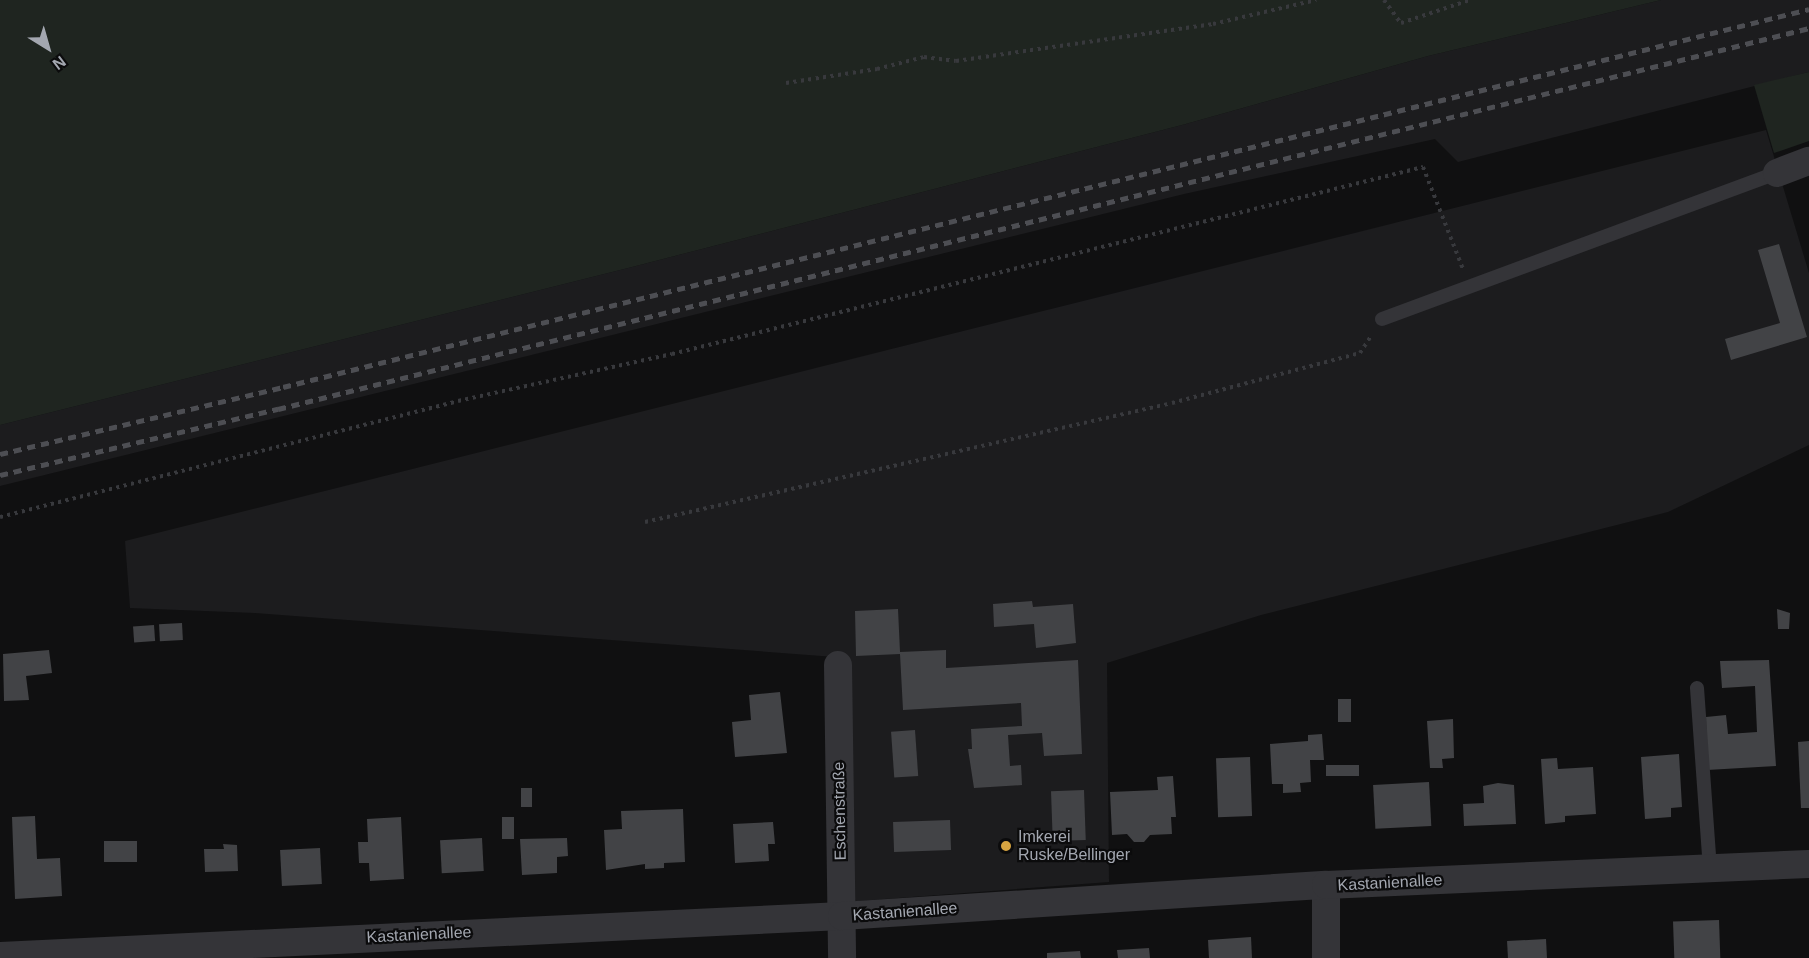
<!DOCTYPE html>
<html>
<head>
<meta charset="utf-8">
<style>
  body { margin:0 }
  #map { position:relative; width:1809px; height:958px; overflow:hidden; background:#101011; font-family:Arial,sans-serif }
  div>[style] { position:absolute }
  .built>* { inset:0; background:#1c1c1e }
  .green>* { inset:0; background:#1f2520 }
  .building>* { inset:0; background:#424346; transform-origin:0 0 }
  .path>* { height:4px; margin-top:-2px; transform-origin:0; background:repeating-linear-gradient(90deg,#38393d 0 3px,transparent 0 7.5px) }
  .lane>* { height:14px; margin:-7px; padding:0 7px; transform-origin:7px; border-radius:7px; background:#343438 }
  .street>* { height:28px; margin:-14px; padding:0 14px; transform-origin:14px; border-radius:14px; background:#343438 }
  .rail>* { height:4.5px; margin-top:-2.25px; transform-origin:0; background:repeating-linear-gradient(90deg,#4d4e53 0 8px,transparent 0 14px) }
  .dots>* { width:16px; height:16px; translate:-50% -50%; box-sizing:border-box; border:3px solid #0b0b0c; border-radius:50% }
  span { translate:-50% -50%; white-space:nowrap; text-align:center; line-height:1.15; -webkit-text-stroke:4.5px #0b0b0c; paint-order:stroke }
  .street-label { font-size:16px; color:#a3a7b0 }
  .poi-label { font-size:16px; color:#a3a7b0 }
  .left { translate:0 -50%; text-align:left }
  .north { position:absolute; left:18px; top:18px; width:60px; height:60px; -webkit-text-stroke:4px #0b0b0c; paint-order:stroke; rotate:143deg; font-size:16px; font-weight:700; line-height:24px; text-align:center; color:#a3a7b0 }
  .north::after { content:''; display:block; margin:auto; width:21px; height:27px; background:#a3a7b0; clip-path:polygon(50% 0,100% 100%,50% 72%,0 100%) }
</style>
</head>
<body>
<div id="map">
  <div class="built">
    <i style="clip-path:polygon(1661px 0,1809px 0,1809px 72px,1458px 162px,1435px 139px,1184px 194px,0 486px,0 425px,632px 267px,1182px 125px,1428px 56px)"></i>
    <i style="clip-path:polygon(1766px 130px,1809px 273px,1809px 445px,1668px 512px,1261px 615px,1107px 663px,1109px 882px,845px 902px,835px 657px,255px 613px,130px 608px,125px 541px)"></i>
  </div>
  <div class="green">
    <i style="clip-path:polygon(0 0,1661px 0,1428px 56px,1182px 125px,632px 267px,0 425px)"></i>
    <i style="clip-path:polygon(1809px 72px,1809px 141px,1774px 153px,1754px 85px)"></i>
  </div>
  <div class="building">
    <i style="clip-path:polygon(1779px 244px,1807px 337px,1731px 360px,1725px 339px,1780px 323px,1758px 250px)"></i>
    <i style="clip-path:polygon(1032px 601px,1033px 607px,1073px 604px,1076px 643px,1036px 648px,1034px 624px,994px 627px,993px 604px)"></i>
    <i style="clip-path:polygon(898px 609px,900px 652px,946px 650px,946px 668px,1078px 660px,1082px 754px,1044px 756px,1042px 733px,1008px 735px,1010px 766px,1021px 765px,1022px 785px,974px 788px,968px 749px,972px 749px,971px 729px,1022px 726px,1021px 703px,903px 710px,900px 654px,856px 656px,855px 611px)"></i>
    <i style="clip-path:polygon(1777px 609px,1790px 613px,1789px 629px,1778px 629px)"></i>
    <i style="left:182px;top:623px;width:17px;height:23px;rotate:87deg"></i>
    <i style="left:154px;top:625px;width:16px;height:21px;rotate:86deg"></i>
    <i style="clip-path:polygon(49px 650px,52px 673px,26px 676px,29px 700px,4px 701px,3px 654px)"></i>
    <i style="clip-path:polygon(1769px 660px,1776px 766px,1707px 770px,1706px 717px,1726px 715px,1728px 734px,1757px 732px,1755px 686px,1722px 688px,1720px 661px)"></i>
    <i style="clip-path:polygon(780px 692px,787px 753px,735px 757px,732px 722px,751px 720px,749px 695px)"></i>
    <i style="left:1338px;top:699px;width:13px;height:23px"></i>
    <i style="clip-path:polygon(1453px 719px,1454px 758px,1442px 759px,1443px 768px,1430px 768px,1427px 721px)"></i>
    <i style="left:915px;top:730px;width:46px;height:24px;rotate:86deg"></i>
    <i style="clip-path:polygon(1322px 734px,1324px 760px,1310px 760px,1311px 782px,1300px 783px,1301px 792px,1283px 793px,1283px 784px,1272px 784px,1270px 744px,1308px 741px,1308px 735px)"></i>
    <i style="clip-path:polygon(1809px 741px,1809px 808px,1801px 808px,1798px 742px)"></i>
    <i style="clip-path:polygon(1679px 754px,1682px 807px,1671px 808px,1671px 817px,1645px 819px,1641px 757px)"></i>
    <i style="left:1250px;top:757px;width:59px;height:34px;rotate:88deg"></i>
    <i style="clip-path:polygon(1557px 758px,1558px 769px,1593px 767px,1596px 814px,1565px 816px,1565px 822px,1545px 824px,1541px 759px)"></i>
    <i style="left:1359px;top:765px;width:11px;height:33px;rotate:90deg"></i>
    <i style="clip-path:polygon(1173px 776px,1176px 817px,1171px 817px,1172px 834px,1150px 835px,1144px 842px,1134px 842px,1127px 834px,1112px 835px,1110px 792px,1158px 790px,1157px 777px)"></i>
    <i style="left:1429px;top:782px;width:44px;height:56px;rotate:87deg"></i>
    <i style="clip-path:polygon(1498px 783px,1514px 785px,1516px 824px,1464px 826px,1463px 804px,1484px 803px,1483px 786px)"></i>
    <i style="left:521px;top:788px;width:11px;height:19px"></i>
    <i style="left:1084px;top:790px;width:50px;height:33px;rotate:88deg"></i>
    <i style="clip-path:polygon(683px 809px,685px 862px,664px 863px,664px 868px,645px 869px,645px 864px,606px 870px,604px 830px,622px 829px,621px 811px)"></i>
    <i style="clip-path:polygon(35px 816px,37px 859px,60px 858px,62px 896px,15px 899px,12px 817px)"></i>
    <i style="clip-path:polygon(401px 817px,404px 879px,370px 881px,369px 863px,359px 863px,358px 842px,368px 842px,367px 819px)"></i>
    <i style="left:502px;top:817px;width:12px;height:22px"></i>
    <i style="left:950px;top:820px;width:30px;height:57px;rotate:88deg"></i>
    <i style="clip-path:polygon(773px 822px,775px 844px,768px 844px,769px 861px,735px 863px,733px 824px)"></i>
    <i style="left:482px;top:838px;width:33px;height:42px;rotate:87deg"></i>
    <i style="clip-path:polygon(567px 838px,568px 856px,557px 857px,557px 873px,522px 875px,520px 839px)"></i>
    <i style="left:137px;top:841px;width:21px;height:33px;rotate:90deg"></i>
    <i style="clip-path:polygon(223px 844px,237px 845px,238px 871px,205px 872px,204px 849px,224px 849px)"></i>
    <i style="left:320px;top:848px;width:36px;height:40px;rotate:87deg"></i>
    <i style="left:1719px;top:920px;width:38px;height:46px;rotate:88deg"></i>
    <i style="clip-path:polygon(1251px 937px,1252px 958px,1209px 958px,1208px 940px)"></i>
    <i style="left:1546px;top:939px;width:19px;height:39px;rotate:87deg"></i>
    <i style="clip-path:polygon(1149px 948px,1150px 958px,1118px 958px,1117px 950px)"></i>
    <i style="clip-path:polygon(1080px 951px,1081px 958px,1047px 958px,1047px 953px)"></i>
  </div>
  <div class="path">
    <i style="left:1384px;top:0;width:29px;rotate:54deg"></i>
    <i style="left:1401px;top:23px;width:73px;rotate:-18.4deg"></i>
    <i style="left:786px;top:83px;width:92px;rotate:-8.7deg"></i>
    <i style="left:877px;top:69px;width:49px;rotate:-14.3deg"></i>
    <i style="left:924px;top:57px;width:32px;rotate:7deg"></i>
    <i style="left:956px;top:61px;width:260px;rotate:-8.2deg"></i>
    <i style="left:1213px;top:24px;width:106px;rotate:-13.1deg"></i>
    <i style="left:0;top:517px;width:472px;rotate:-14.2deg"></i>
    <i style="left:458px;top:401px;width:219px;rotate:-12.4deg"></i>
    <i style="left:672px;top:354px;width:774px;rotate:-13.98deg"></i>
    <i style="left:1423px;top:167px;width:110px;rotate:68.6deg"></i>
    <i style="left:645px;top:522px;width:540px;rotate:-12.72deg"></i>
    <i style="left:1172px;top:403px;width:195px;rotate:-14.9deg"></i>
    <i style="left:1360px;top:353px;width:20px;rotate:-57deg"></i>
  </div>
  <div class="lane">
    <i style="left:1382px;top:319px;width:421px;rotate:-20.3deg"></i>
    <i style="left:1697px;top:688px;width:180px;rotate:85.9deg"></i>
  </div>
  <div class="street">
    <i style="left:1777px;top:173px;width:34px;rotate:-21deg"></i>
    <i style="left:838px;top:665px;width:293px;rotate:89.2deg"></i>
    <i style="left:1326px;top:885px;width:73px;rotate:90deg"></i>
    <i style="left:0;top:956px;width:843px;rotate:-2.72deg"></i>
    <i style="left:842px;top:916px;width:485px;rotate:-3.7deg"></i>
    <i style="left:1326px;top:885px;width:483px;rotate:-2.5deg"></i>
  </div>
  <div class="rail">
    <i style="left:0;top:454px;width:291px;rotate:-13.3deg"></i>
    <i style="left:283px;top:387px;width:1572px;rotate:-13.91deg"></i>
    <i style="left:0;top:475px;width:286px;rotate:-13.4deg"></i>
    <i style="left:278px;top:409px;width:1578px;rotate:-13.97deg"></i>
  </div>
  <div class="dots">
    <i style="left:1006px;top:846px;background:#d9a541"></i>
  </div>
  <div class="street-label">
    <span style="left:840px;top:811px;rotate:-91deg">Eschenstraße</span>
    <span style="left:1390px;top:883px;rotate:-3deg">Kastanienallee</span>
    <span style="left:905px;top:912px;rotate:-4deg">Kastanienallee</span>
    <span style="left:419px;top:935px;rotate:-3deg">Kastanienallee</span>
  </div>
  <div class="poi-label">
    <span class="left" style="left:1018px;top:846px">Imkerei<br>Ruske/Bellinger</span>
  </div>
  <div class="north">N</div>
</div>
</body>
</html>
